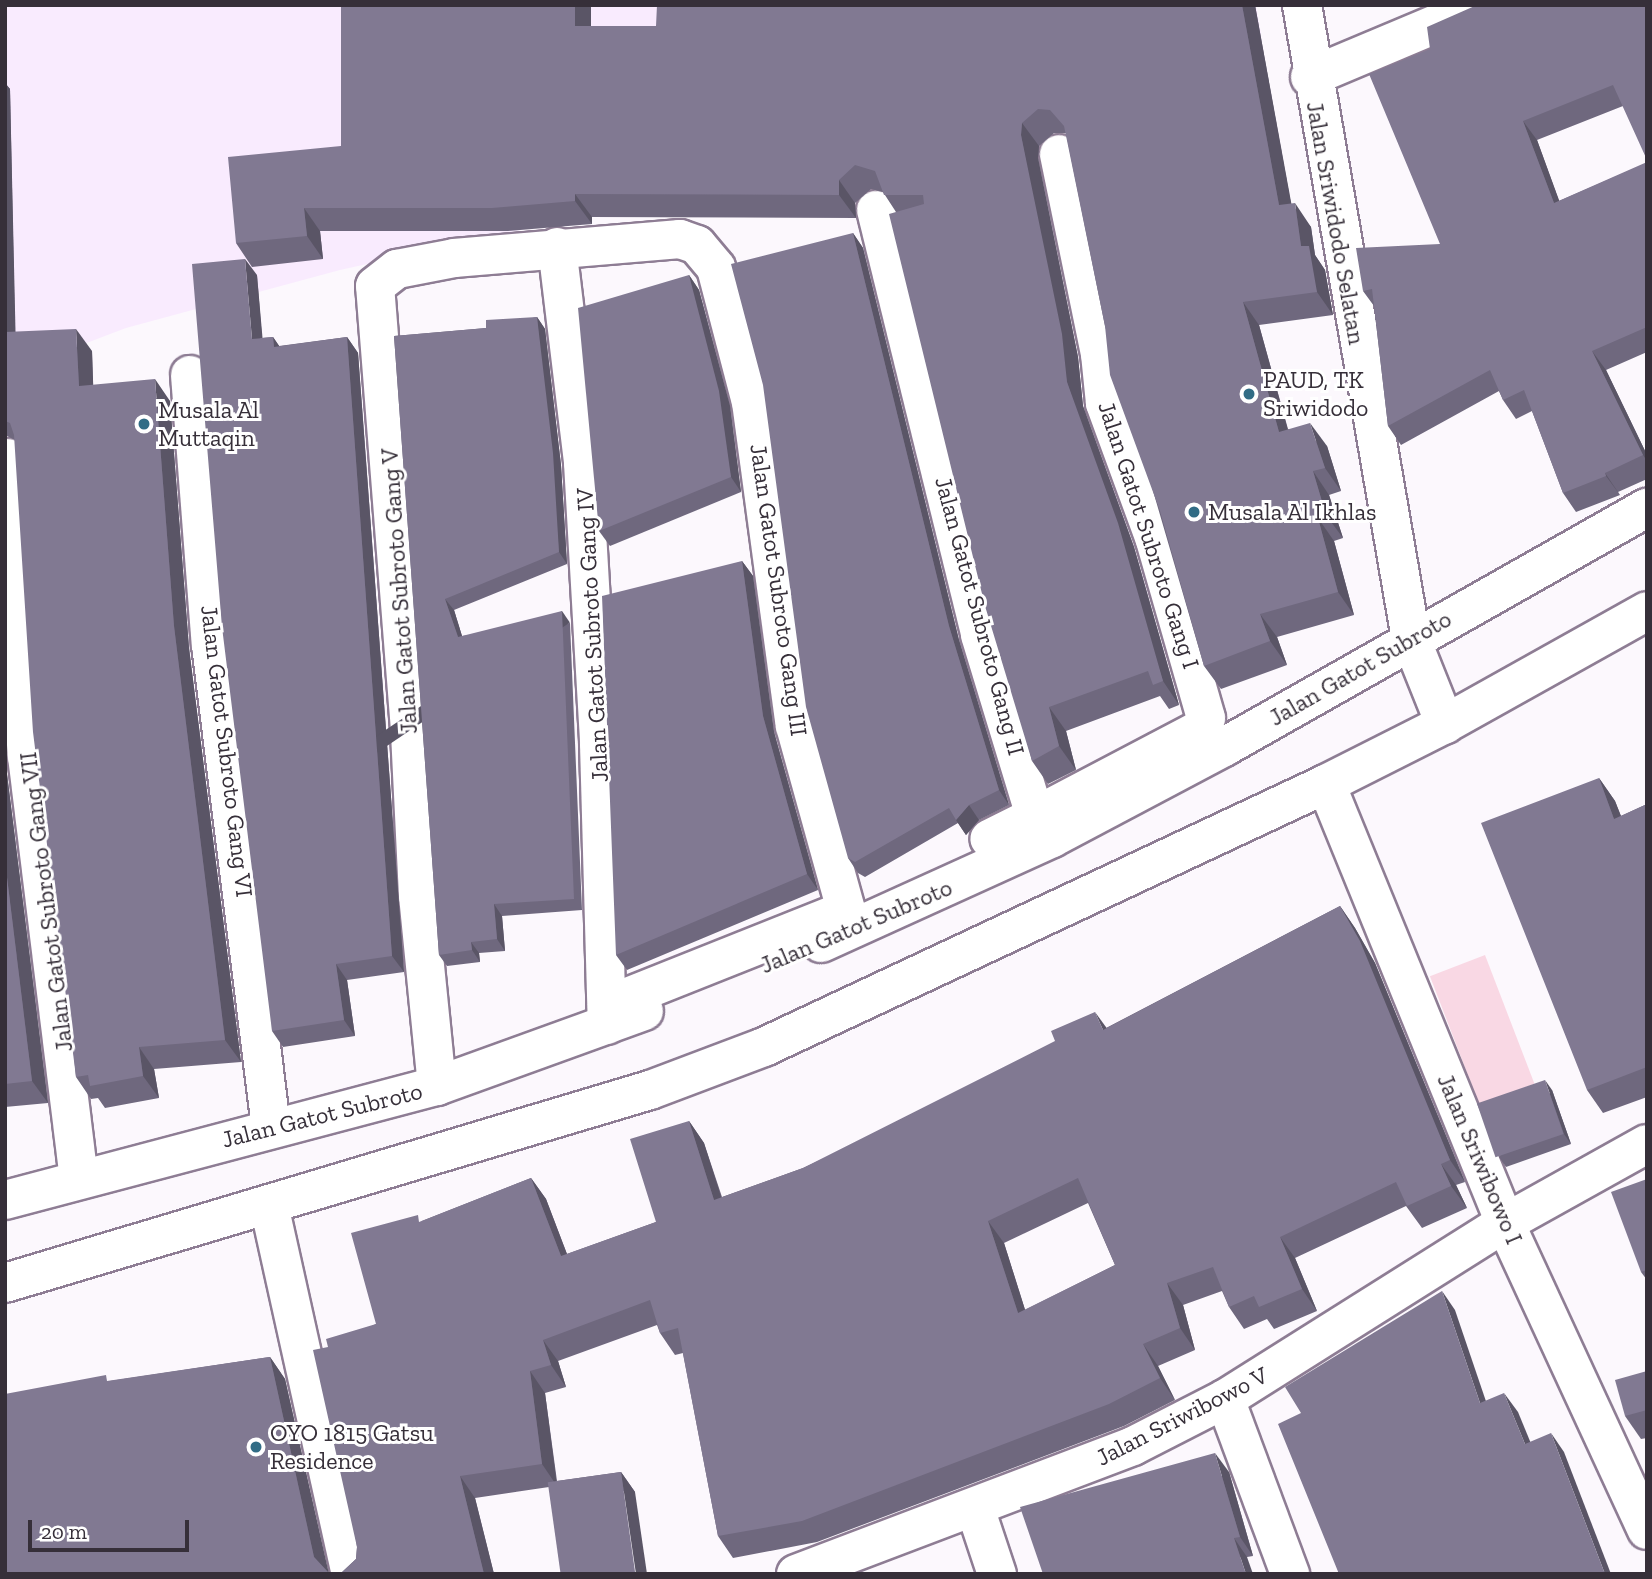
<!DOCTYPE html>
<html>
<head>
<meta charset="utf-8">
<style>
  body { margin:0 }
  #map { position:relative; width:1652px; height:1579px; overflow:hidden; background:#fcf8fd; font-family:"Zilla Slab",serif }
  div>[style] { position:absolute }
  .built>* { inset:0; background:#f9ebfe }
  .green>* { inset:0; background:#f9d8e4; transform-origin:0 0 }
  .roads { filter:drop-shadow(2px 0 #8e7d94) drop-shadow(-2px 0 #8e7d94) drop-shadow(0 2px #8e7d94) drop-shadow(0 -2px #8e7d94) }
  .minor>* { height:38px; margin:-19px; padding:0 19px; transform-origin:19px; border-radius:19px; background:#fff }
  .wall>* { inset:0; background:#6f687e }
  .shaded-wall>* { inset:0; background:#5a5566; transform-origin:0 0 }
  .building>* { inset:0; background:#817992; transform-origin:0 0 }
  .dots>* { width:19px; height:19px; translate:-50% -50%; box-sizing:border-box; border:4px solid #fff; border-radius:50% }
  span { translate:-50% -50%; white-space:nowrap; text-align:center; line-height:1.15; -webkit-text-stroke:6px #fff; paint-order:stroke }
  .street-label { font-size:24px; color:#362f39 }
  .poi-label { font-size:24px; color:#362f39 }
  .left { translate:0 -50%; text-align:left }
  .frame { position:absolute; inset:0; border:7px solid #362f39; pointer-events:none }
  .scale { position:absolute; left:28px; top:1520px; width:161px; height:32px; box-sizing:border-box; border:4px solid #362f39; border-top:0; padding-left:9px; font-size:21px; line-height:24px; white-space:nowrap; color:#362f39; -webkit-text-stroke:5px #fff; paint-order:stroke }
</style>
</head>
<body>
<div id="map">
  <div class="built">
    <i style="clip-path:polygon(5px 5px,1256px 5px,1261px 34px,1106px 86px,878px 151px,340px 270px,126px 328px,5px 374px)"></i>
  </div>
  <div class="green">
    <i style="left:1485px;top:955px;width:138px;height:59px;rotate:69deg"></i>
  </div>
  <div class="roads">
    <div class="minor">
      <i style="left:1302px;top:5px;width:643px;rotate:80.24deg"></i>
      <i style="left:1411px;top:639px;width:92px;rotate:68.2deg"></i>
      <i style="left:1310px;top:77px;width:186px;rotate:-22.8deg"></i>
      <i style="left:876px;top:210px;width:438px;rotate:76.2deg"></i>
      <i style="left:980px;top:635px;width:189px;rotate:73.1deg"></i>
      <i style="left:1035px;top:816px;width:51px;rotate:153.4deg"></i>
      <i style="left:557px;top:247px;width:218px;rotate:83.1deg"></i>
      <i style="left:583px;top:463px;width:281px;rotate:86.7deg"></i>
      <i style="left:599px;top:744px;width:281px;rotate:88.4deg"></i>
      <i style="left:190px;top:375px;width:271px;rotate:85.6deg"></i>
      <i style="left:211px;top:645px;width:486px;rotate:82.9deg"></i>
      <i style="left:8px;top:458px;width:299px;rotate:86.4deg"></i>
      <i style="left:27px;top:756px;width:425px;rotate:83deg"></i>
      <i style="left:1326px;top:784px;width:474px;rotate:67.8deg"></i>
      <i style="left:1505px;top:1223px;width:338px;rotate:65.2deg"></i>
      <i style="left:1035px;top:816px;width:187px;rotate:-27.7deg"></i>
      <i style="left:1201px;top:729px;width:12px;rotate:-66deg"></i>
      <i style="left:1206px;top:718px;width:185px;rotate:-106deg"></i>
      <i style="left:1155px;top:540px;width:146px;rotate:-110.1deg"></i>
      <i style="left:1105px;top:403px;width:49px;rotate:-95.8deg"></i>
      <i style="left:1100px;top:354px;width:204px;rotate:-101.6deg"></i>
      <i style="left:821px;top:943px;width:254px;rotate:-24.4deg"></i>
      <i style="left:1052px;top:838px;width:195px;rotate:-27.9deg"></i>
      <i style="left:1224px;top:747px;width:486px;rotate:-29.5deg"></i>
      <i style="left:437px;top:1086px;width:191px;rotate:-95.7deg"></i>
      <i style="left:418px;top:896px;width:166px;rotate:-92.8deg"></i>
      <i style="left:410px;top:730px;width:445px;rotate:-94.5deg"></i>
      <i style="left:375px;top:286px;width:28px;rotate:-38deg"></i>
      <i style="left:397px;top:269px;width:58px;rotate:-10.9deg"></i>
      <i style="left:454px;top:258px;width:227px;rotate:-4.8deg"></i>
      <i style="left:680px;top:239px;width:18px;rotate:19deg"></i>
      <i style="left:697px;top:245px;width:30px;rotate:50deg"></i>
      <i style="left:716px;top:268px;width:138px;rotate:75.4deg"></i>
      <i style="left:751px;top:402px;width:327px;rotate:82.3deg"></i>
      <i style="left:795px;top:726px;width:191px;rotate:74.5deg"></i>
      <i style="left:846px;top:910px;width:257px;rotate:158.3deg"></i>
      <i style="left:5px;top:1200px;width:447px;rotate:-14.8deg"></i>
      <i style="left:437px;top:1086px;width:220px;rotate:-19.9deg"></i>
      <i style="left:269px;top:1205px;width:378px;rotate:77.5deg"></i>
      <i style="left:5px;top:1283px;width:673px;rotate:-16.66deg"></i>
      <i style="left:650px;top:1090px;width:122px;rotate:-20.7deg"></i>
      <i style="left:764px;top:1047px;width:620px;rotate:-25.08deg"></i>
      <i style="left:1326px;top:784px;width:133px;rotate:-26.8deg"></i>
      <i style="left:1445px;top:724px;width:231px;rotate:-29.2deg"></i>
      <i style="left:1225px;top:1399px;width:187px;rotate:69.6deg"></i>
      <i style="left:975px;top:1508px;width:70px;rotate:71.6deg"></i>
      <i style="left:796px;top:1574px;width:360px;rotate:-20.8deg"></i>
      <i style="left:1133px;top:1446px;width:103px;rotate:-27.1deg"></i>
      <i style="left:1225px;top:1399px;width:331px;rotate:-32.2deg"></i>
      <i style="left:1505px;top:1223px;width:162px;rotate:-29.1deg"></i>
    </div>
  </div>
  <div class="wall">
    <i style="clip-path:polygon(1255px 5px,1291px 204px,1311px 227px,1315px 255px,1325px 270px,1333px 315px,1259px 325px,1288px 429px,1327px 446px,1341px 491px,1329px 495px,1343px 538px,1334px 541px,1354px 615px,1277px 637px,1287px 665px,1221px 689px,1204px 666px,1105px 326px,1066px 133px,1054px 133px,1039px 146px,1038px 158px,1078px 357px,1083px 406px,1134px 547px,1179px 705px,1169px 709px,1160px 696px,1066px 731px,1076px 770px,1048px 784px,1032px 761px,896px 212px,883px 192px,871px 189px,855px 203px,856px 218px,592px 217px,592px 224px,508px 231px,320px 231px,323px 259px,252px 267px,236px 243px,341px 146px,591px 26px,656px 26px)"></i>
    <i style="clip-path:polygon(1647px 5px,1623px 106px,1537px 140px,1559px 201px,1647px 163px,1647px 352px,1606px 370px,1647px 455px,1647px 479px,1618px 492px,1620px 495px,1576px 512px,1563px 493px,1532px 411px,1516px 419px,1503px 400px,1499px 391px,1401px 445px,1388px 426px,1374px 306px,1363px 291px,1440px 244px,1430px 49px)"></i>
    <i style="clip-path:polygon(5px 83px,10px 89px,15px 332px,92px 351px,93px 385px,170px 401px,189px 648px,241px 1062px,154px 1069px,159px 1098px,105px 1108px,98px 1098px,91px 1099px,76px 1077px,15px 440px,7px 436px,5px 437px)"></i>
    <i style="clip-path:polygon(853px 233px,863px 248px,959px 640px,1009px 805px,979px 820px,966px 835px,958px 823px,865px 877px,858px 873px,848px 858px)"></i>
    <i style="clip-path:polygon(257px 275px,262px 338px,273px 337px,279px 346px,347px 337px,358px 353px,404px 972px,347px 980px,355px 1036px,283px 1047px,272px 1031px)"></i>
    <i style="clip-path:polygon(689px 275px,699px 290px,730px 406px,741px 492px,610px 546px,599px 531px)"></i>
    <i style="clip-path:polygon(537px 317px,545px 329px,561px 465px,567px 564px,454px 610px,462px 636px,570px 623px,582px 910px,502px 916px,505px 951px,479px 953px,480px 962px,447px 966px,439px 955px,394px 336px,486px 328px)"></i>
    <i style="clip-path:polygon(742px 561px,753px 576px,774px 732px,818px 890px,627px 970px,616px 955px)"></i>
    <i style="clip-path:polygon(5px 758px,48px 1103px,5px 1107px)"></i>
    <i style="clip-path:polygon(1599px 778px,1615px 801px,1621px 816px,1647px 804px,1647px 1097px,1603px 1113px,1587px 1090px)"></i>
    <i style="clip-path:polygon(evenodd,1340px 906px,1355px 928px,1375px 963px,1465px 1182px,1456px 1185px,1467px 1208px,1422px 1228px,1406px 1206px,1295px 1258px,1317px 1311px,1274px 1329px,1267px 1319px,1244px 1329px,1229px 1307px,1222px 1291px,1183px 1305px,1195px 1350px,1158px 1366px,1175px 1400px,1124px 1426px,817px 1542px,733px 1558px,718px 1536px,683px 1353px,675px 1355px,660px 1333px,657px 1325px,558px 1361px,566px 1387px,545px 1393px,557px 1481px,621px 1472px,635px 1492px,549px 1487px,475px 1498px,494px 1574px,7px 1574px,110px 1381px,270px 1357px,285px 1379px,328px 1572px,341px 1573px,356px 1559px,357px 1547px,328px 1347px,376px 1324px,422px 1221px,531px 1178px,546px 1199px,567px 1254px,656px 1222px,689px 1121px,704px 1143px,722px 1197px,803px 1168px,1106px 1028px,1340px 906px,1088px 1203px,1115px 1265px,1025px 1310px,1004px 1243px,1088px 1203px)"></i>
    <i style="clip-path:polygon(1552px 1090px,1571px 1144px,1506px 1167px,1499px 1157px)"></i>
    <i style="clip-path:polygon(1647px 1179px,1647px 1280px,1641px 1272px)"></i>
    <i style="clip-path:polygon(1647px 1371px,1647px 1438px,1641px 1439px,1625px 1416px)"></i>
    <i style="clip-path:polygon(1229px 1472px,1253px 1556px,1247px 1557px,1043px 1574px)"></i>
  </div>
  <div class="shaded-wall">
    <i style="clip-path:polygon(575px 5px,591px 5px,591px 50px,575px 26px)"></i>
    <i style="clip-path:polygon(1242px 5px,1255px 5px,1296px 229px,1279px 205px)"></i>
    <i style="clip-path:polygon(5px 83px,10px 89px,16px 354px,5px 339px)"></i>
    <i style="clip-path:polygon(1523px 121px,1537px 140px,1567px 222px,1554px 203px)"></i>
    <i style="clip-path:polygon(1022px 123px,1039px 146px,1038px 158px,1078px 357px,1083px 406px,1134px 547px,1179px 705px,1163px 681px,1067px 382px,1021px 135px)"></i>
    <i style="clip-path:polygon(839px 180px,855px 203px,856px 218px,839px 195px)"></i>
    <i style="clip-path:polygon(575px 194px,592px 217px,592px 224px,575px 201px)"></i>
    <i style="clip-path:polygon(1295px 203px,1311px 227px,1315px 255px,1325px 270px,1333px 315px,1317px 292px,1301px 246px)"></i>
    <i style="clip-path:polygon(304px 208px,320px 231px,323px 259px,307px 236px)"></i>
    <i style="clip-path:polygon(853px 233px,863px 248px,959px 640px,1009px 805px,999px 790px,949px 626px)"></i>
    <i style="clip-path:polygon(245px 259px,257px 275px,264px 355px,252px 339px)"></i>
    <i style="clip-path:polygon(689px 275px,699px 290px,730px 406px,741px 492px,731px 477px)"></i>
    <i style="clip-path:polygon(1243px 302px,1259px 325px,1295px 456px,1279px 432px)"></i>
    <i style="clip-path:polygon(537px 317px,545px 329px,561px 465px,567px 564px,559px 552px)"></i>
    <i style="clip-path:polygon(76px 329px,92px 351px,94px 408px,79px 386px)"></i>
    <i style="clip-path:polygon(273px 337px,284px 353px,274px 347px)"></i>
    <i style="clip-path:polygon(347px 337px,358px 353px,404px 972px,392px 956px)"></i>
    <i style="clip-path:polygon(1592px 351px,1606px 370px,1647px 455px,1647px 461px,1643px 455px)"></i>
    <i style="clip-path:polygon(155px 379px,170px 401px,189px 648px,241px 1062px,225px 1040px,174px 626px)"></i>
    <i style="clip-path:polygon(1310px 423px,1327px 446px,1341px 491px,1325px 468px)"></i>
    <i style="clip-path:polygon(1313px 471px,1329px 495px,1343px 538px,1326px 515px)"></i>
    <i style="clip-path:polygon(1605px 473px,1618px 492px,1620px 495px,1606px 476px)"></i>
    <i style="clip-path:polygon(1318px 518px,1334px 541px,1354px 615px,1338px 592px)"></i>
    <i style="clip-path:polygon(742px 561px,753px 576px,774px 732px,818px 890px,807px 874px,763px 716px)"></i>
    <i style="clip-path:polygon(445px 599px,454px 610px,466px 649px,458px 637px)"></i>
    <i style="left:562px;top:611px;width:14px;height:288px;rotate:56deg"></i>
    <i style="clip-path:polygon(1260px 614px,1277px 637px,1287px 665px,1270px 641px)"></i>
    <i style="clip-path:polygon(1049px 707px,1066px 731px,1076px 770px,1059px 746px)"></i>
    <i style="clip-path:polygon(5px 758px,48px 1103px,32px 1081px,5px 861px)"></i>
    <i style="clip-path:polygon(1599px 778px,1615px 801px,1631px 842px,1614px 819px)"></i>
    <i style="clip-path:polygon(969px 805px,979px 820px,966px 835px,956px 820px)"></i>
    <i style="clip-path:polygon(494px 904px,502px 916px,505px 951px,497px 939px)"></i>
    <i style="clip-path:polygon(1340px 906px,1355px 928px,1375px 963px,1465px 1182px,1450px 1160px)"></i>
    <i style="clip-path:polygon(471px 942px,479px 953px,480px 962px,472px 950px)"></i>
    <i style="clip-path:polygon(336px 964px,347px 980px,355px 1036px,344px 1020px)"></i>
    <i style="clip-path:polygon(1095px 1012px,1111px 1034px,1103px 1030px)"></i>
    <i style="clip-path:polygon(139px 1047px,154px 1069px,159px 1098px,143px 1076px)"></i>
    <i style="clip-path:polygon(1545px 1080px,1552px 1090px,1571px 1144px,1564px 1134px)"></i>
    <i style="clip-path:polygon(689px 1121px,704px 1143px,729px 1222px,714px 1200px)"></i>
    <i style="clip-path:polygon(1441px 1164px,1456px 1185px,1467px 1208px,1451px 1186px)"></i>
    <i style="clip-path:polygon(531px 1178px,546px 1199px,576px 1278px,561px 1256px)"></i>
    <i style="clip-path:polygon(988px 1221px,1004px 1243px,1033px 1335px,1018px 1313px)"></i>
    <i style="clip-path:polygon(1280px 1237px,1295px 1258px,1317px 1311px,1302px 1289px)"></i>
    <i style="clip-path:polygon(1167px 1283px,1183px 1305px,1195px 1350px,1180px 1328px)"></i>
    <i style="clip-path:polygon(1442px 1291px,1455px 1310px,1493px 1422px,1480px 1403px)"></i>
    <i style="clip-path:polygon(543px 1340px,558px 1361px,566px 1387px,551px 1365px)"></i>
    <i style="clip-path:polygon(1143px 1344px,1158px 1366px,1175px 1400px,1160px 1378px)"></i>
    <i style="clip-path:polygon(270px 1357px,285px 1379px,329px 1574px,314px 1557px)"></i>
    <i style="clip-path:polygon(530px 1371px,545px 1393px,557px 1486px,542px 1464px)"></i>
    <i style="clip-path:polygon(1504px 1393px,1518px 1412px,1539px 1463px,1525px 1444px)"></i>
    <i style="clip-path:polygon(1551px 1433px,1564px 1452px,1611px 1574px,1605px 1574px)"></i>
    <i style="clip-path:polygon(1215px 1453px,1229px 1472px,1253px 1556px,1240px 1537px)"></i>
    <i style="clip-path:polygon(621px 1472px,635px 1492px,647px 1574px,636px 1574px)"></i>
    <i style="clip-path:polygon(460px 1476px,475px 1498px,494px 1574px,484px 1574px)"></i>
    <i style="clip-path:polygon(1234px 1538px,1247px 1557px,1253px 1574px,1246px 1574px)"></i>
  </div>
  <div class="building">
    <i style="clip-path:polygon(341px 5px,575px 5px,575px 26px,656px 26px,657px 5px,1242px 5px,1279px 205px,1295px 203px,1301px 246px,1309px 246px,1317px 292px,1243px 302px,1279px 432px,1310px 423px,1325px 468px,1313px 471px,1326px 515px,1318px 518px,1338px 592px,1260px 614px,1270px 641px,1204px 666px,1160px 511px,1110px 375px,1105px 326px,1064px 126px,1050px 110px,1038px 109px,1022px 123px,1021px 135px,1062px 334px,1067px 382px,1118px 523px,1163px 681px,1153px 685px,1148px 671px,1049px 707px,1059px 746px,1032px 761px,985px 606px,889px 214px,924px 204px,923px 195px,884px 195px,875px 171px,855px 165px,839px 180px,839px 195px,575px 194px,575px 201px,492px 208px,304px 208px,307px 236px,236px 243px,228px 157px,341px 146px)"></i>
    <i style="clip-path:polygon(1477px 5px,1647px 5px,1647px 160px,1613px 85px,1523px 121px,1554px 203px,1647px 162px,1647px 327px,1592px 351px,1643px 455px,1605px 473px,1606px 476px,1563px 493px,1524px 390px,1503px 400px,1490px 370px,1388px 426px,1372px 289px,1363px 291px,1356px 248px,1440px 244px,1369px 74px,1430px 49px,1427px 27px)"></i>
    <i style="clip-path:polygon(853px 233px,949px 626px,999px 790px,969px 805px,956px 820px,949px 808px,855px 862px,848px 858px,806px 707px,763px 385px,731px 264px)"></i>
    <i style="clip-path:polygon(245px 259px,252px 339px,273px 337px,274px 347px,347px 337px,392px 956px,336px 964px,344px 1020px,272px 1031px,222px 627px,192px 264px)"></i>
    <i style="clip-path:polygon(689px 275px,719px 391px,731px 477px,599px 531px,578px 308px)"></i>
    <i style="clip-path:polygon(537px 317px,553px 453px,559px 552px,445px 599px,458px 637px,562px 611px,574px 899px,494px 904px,497px 939px,471px 942px,472px 950px,439px 955px,394px 336px,486px 328px,486px 320px)"></i>
    <i style="clip-path:polygon(76px 329px,79px 386px,155px 379px,174px 626px,225px 1040px,139px 1047px,143px 1076px,90px 1086px,88px 1075px,76px 1077px,33px 732px,14px 435px,10px 423px,5px 421px,5px 332px)"></i>
    <i style="clip-path:polygon(742px 561px,763px 716px,807px 874px,616px 955px,602px 596px)"></i>
    <i style="clip-path:polygon(1599px 778px,1614px 819px,1647px 804px,1647px 1067px,1587px 1090px,1481px 823px)"></i>
    <i style="clip-path:polygon(5px 861px,32px 1081px,5px 1084px)"></i>
    <i style="clip-path:polygon(evenodd,1340px 906px,1360px 941px,1450px 1160px,1441px 1164px,1451px 1186px,1407px 1206px,1396px 1182px,1280px 1237px,1302px 1289px,1259px 1307px,1254px 1296px,1229px 1307px,1213px 1267px,1167px 1283px,1180px 1328px,1143px 1344px,1160px 1378px,1109px 1404px,802px 1521px,718px 1536px,678px 1328px,660px 1333px,650px 1300px,543px 1340px,551px 1365px,530px 1371px,542px 1464px,460px 1476px,484px 1574px,7px 1574px,5px 1567px,5px 1394px,106px 1375px,107px 1381px,270px 1357px,314px 1557px,329px 1573px,341px 1573px,356px 1559px,357px 1547px,313px 1350px,328px 1347px,326px 1339px,376px 1324px,351px 1233px,418px 1215px,419px 1222px,531px 1178px,561px 1256px,656px 1222px,630px 1139px,689px 1121px,714px 1200px,803px 1168px,1055px 1041px,1051px 1031px,1095px 1012px,1103px 1030px,1340px 906px,1078px 1178px,1115px 1265px,1018px 1313px,988px 1221px,1078px 1178px)"></i>
    <i style="left:1545px;top:1080px;width:57px;height:72px;rotate:71deg"></i>
    <i style="clip-path:polygon(1647px 1179px,1647px 1270px,1641px 1272px,1611px 1192px)"></i>
    <i style="clip-path:polygon(1442px 1291px,1480px 1403px,1504px 1393px,1525px 1444px,1551px 1433px,1605px 1574px,1339px 1574px,1278px 1424px,1301px 1413px,1285px 1387px)"></i>
    <i style="clip-path:polygon(1647px 1371px,1647px 1410px,1625px 1416px,1615px 1380px)"></i>
    <i style="clip-path:polygon(1215px 1453px,1240px 1537px,1234px 1538px,1246px 1574px,1043px 1574px,1020px 1507px)"></i>
    <i style="left:621px;top:1472px;width:103px;height:74px;rotate:82deg"></i>
  </div>
  <div class="dots">
    <i style="left:1249px;top:394px;background:#316c85"></i>
    <i style="left:144px;top:424px;background:#316c85"></i>
    <i style="left:1194px;top:512px;background:#316c85"></i>
    <i style="left:256px;top:1447px;background:#316c85"></i>
  </div>
  <div class="street-label">
    <span style="left:1336px;top:223px;rotate:80deg">Jalan Sriwidodo Selatan</span>
    <span style="left:1149px;top:535px;rotate:72deg">Jalan Gatot Subroto Gang I</span>
    <span style="left:779px;top:590px;rotate:82deg">Jalan Gatot Subroto Gang III</span>
    <span style="left:399px;top:591px;rotate:-94deg">Jalan Gatot Subroto Gang V</span>
    <span style="left:980px;top:616px;rotate:75deg">Jalan Gatot Subroto Gang II</span>
    <span style="left:592px;top:635px;rotate:-93deg">Jalan Gatot Subroto Gang IV</span>
    <span style="left:1360px;top:668px;rotate:-30deg">Jalan Gatot Subroto</span>
    <span style="left:227px;top:751px;rotate:83deg">Jalan Gatot Subroto Gang VI</span>
    <span style="left:46px;top:902px;rotate:-97deg">Jalan Gatot Subroto Gang VII</span>
    <span style="left:856px;top:926px;rotate:-23deg">Jalan Gatot Subroto</span>
    <span style="left:322px;top:1115px;rotate:-14deg">Jalan Gatot Subroto</span>
    <span style="left:1480px;top:1159px;rotate:67deg">Jalan Sriwibowo I</span>
    <span style="left:1182px;top:1416px;rotate:-27deg">Jalan Sriwibowo V</span>
  </div>
  <div class="poi-label">
    <span class="left" style="left:1263px;top:394px">PAUD, TK<br>Sriwidodo</span>
    <span class="left" style="left:158px;top:424px">Musala Al<br>Muttaqin</span>
    <span class="left" style="left:1208px;top:512px">Musala Al Ikhlas</span>
    <span class="left" style="left:270px;top:1447px">OYO 1815 Gatsu<br>Residence</span>
  </div>
  <div class="frame"></div>
  <div class="scale">20 m</div>
</div>
</body>
</html>
